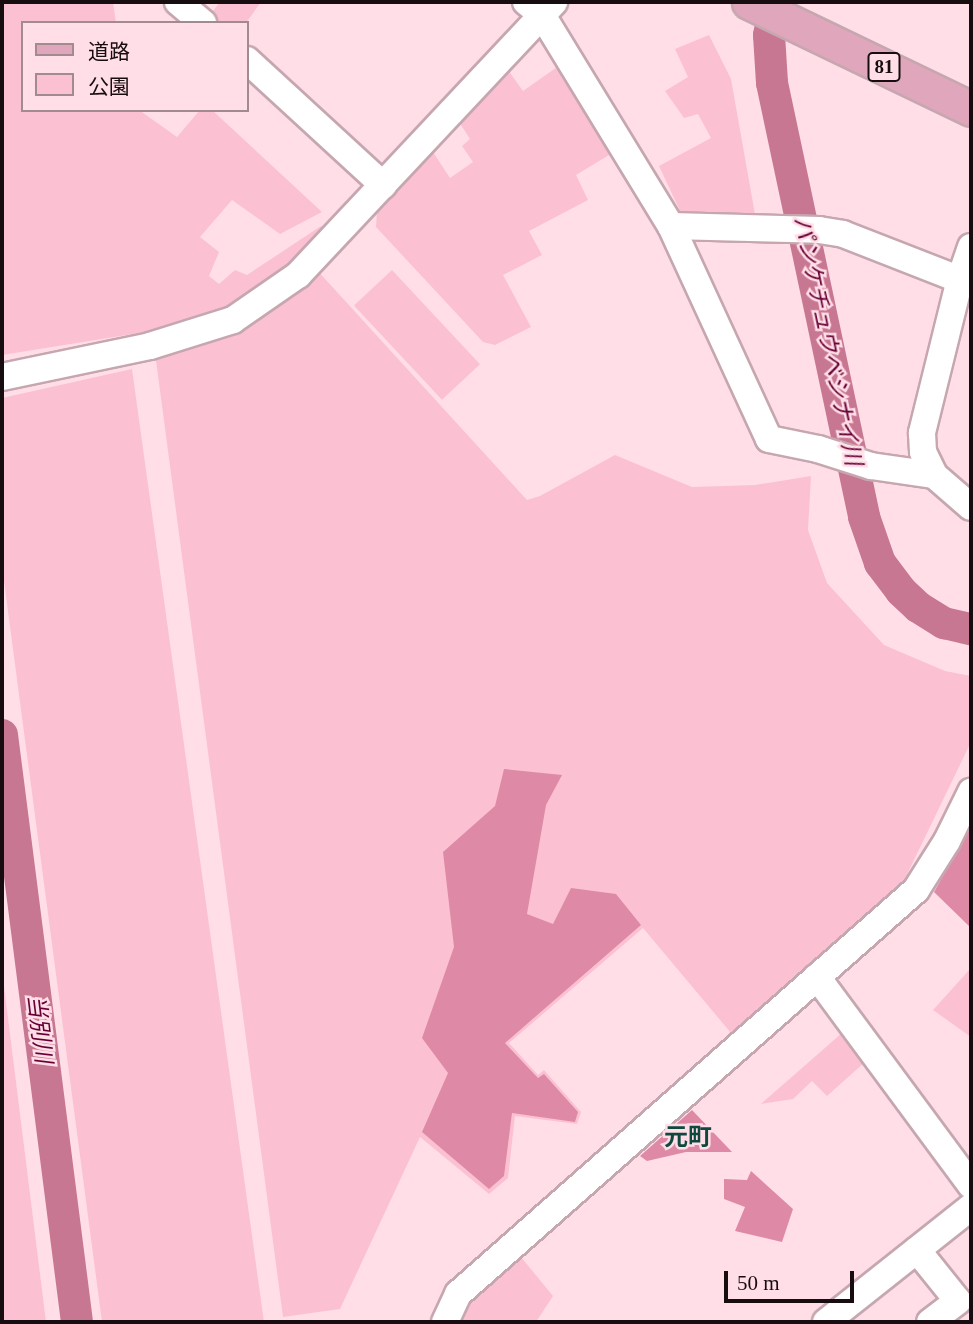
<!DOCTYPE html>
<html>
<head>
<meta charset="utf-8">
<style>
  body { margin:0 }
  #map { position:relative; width:973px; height:1324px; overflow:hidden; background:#ffdee7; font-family:"Times New Roman","Noto Sans JP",serif }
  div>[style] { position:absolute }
  .green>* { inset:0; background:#fbc1d2; transform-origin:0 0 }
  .forest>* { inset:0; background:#de8aa6 }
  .river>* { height:32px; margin:-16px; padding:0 16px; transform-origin:16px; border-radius:16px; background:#c87792 }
  .roads { filter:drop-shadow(2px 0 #c6a7b0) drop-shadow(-2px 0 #c6a7b0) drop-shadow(0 2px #c6a7b0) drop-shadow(0 -2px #c6a7b0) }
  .minor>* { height:26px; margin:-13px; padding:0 13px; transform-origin:13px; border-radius:13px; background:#fff }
  .major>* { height:33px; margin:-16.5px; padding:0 16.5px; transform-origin:16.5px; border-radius:16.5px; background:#e0a6bb }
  span { translate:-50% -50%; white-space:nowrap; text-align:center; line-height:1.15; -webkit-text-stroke:5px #ffdee7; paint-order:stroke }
  .shield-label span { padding:2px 5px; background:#ffdee7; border:2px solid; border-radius:5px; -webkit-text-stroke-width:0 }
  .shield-label { font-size:19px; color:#170d10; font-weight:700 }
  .water-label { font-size:23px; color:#680035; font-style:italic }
  .quarter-label { font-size:24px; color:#0e483e; font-weight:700 }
  .frame { position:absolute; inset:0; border:4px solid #170d10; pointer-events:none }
  .legend { position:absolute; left:21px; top:21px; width:228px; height:91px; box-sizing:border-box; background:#ffdee7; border:2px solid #a28a91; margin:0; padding:9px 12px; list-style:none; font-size:21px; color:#170d10 }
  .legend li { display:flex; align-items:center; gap:14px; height:35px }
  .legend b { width:35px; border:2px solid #a28a91 }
  .scale { position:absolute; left:724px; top:1271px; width:130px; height:32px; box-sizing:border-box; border:4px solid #170d10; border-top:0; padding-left:9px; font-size:21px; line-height:24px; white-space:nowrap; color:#170d10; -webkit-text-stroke:5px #ffdee7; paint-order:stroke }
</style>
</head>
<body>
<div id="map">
  <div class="green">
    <i style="clip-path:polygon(2px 2px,113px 2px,116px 23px,23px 23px,23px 110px,139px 110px,177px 137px,200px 110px,212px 110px,322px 212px,280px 234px,232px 200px,200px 237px,219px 252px,209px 276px,219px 284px,235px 270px,247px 275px,321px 226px,326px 230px,285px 272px,228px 312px,158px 330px,2px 355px)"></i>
    <i style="clip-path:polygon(185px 2px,199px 2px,213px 11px,220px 2px,261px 2px,246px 23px,211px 23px)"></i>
    <i style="clip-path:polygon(709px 35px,731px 79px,756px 220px,682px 215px,659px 166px,711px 138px,698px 114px,684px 118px,665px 91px,688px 77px,675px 49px)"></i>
    <i style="clip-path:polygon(560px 65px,614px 152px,576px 175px,588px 200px,529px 231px,542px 255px,503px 275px,531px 327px,495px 345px,483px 342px,376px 227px,377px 211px,433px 152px,450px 178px,473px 162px,462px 146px,470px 139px,459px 122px,508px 70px,523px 91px)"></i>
    <i style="clip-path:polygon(316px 269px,527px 500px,540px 496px,615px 455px,692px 487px,755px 485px,811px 476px,808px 530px,827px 583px,884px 645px,945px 671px,971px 676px,971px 742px,899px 891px,731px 1033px,643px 928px,509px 1043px,538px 1075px,544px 1070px,581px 1112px,577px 1124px,515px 1116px,508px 1178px,489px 1194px,420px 1137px,340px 1309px,283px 1317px,155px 353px,248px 327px)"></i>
    <i style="left:392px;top:270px;width:129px;height:52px;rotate:47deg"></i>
    <i style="clip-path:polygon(132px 369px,264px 1322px,102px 1322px,2px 566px,2px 398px)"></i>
    <i style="clip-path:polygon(971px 968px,971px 1037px,933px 1010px)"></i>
    <i style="clip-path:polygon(2px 970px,46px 1322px,2px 1322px)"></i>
    <i style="clip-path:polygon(842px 1033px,865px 1062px,827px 1096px,812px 1081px,793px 1099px,761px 1104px)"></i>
    <i style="clip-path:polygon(521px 1257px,553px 1296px,536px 1322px,458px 1322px,458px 1316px,472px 1296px)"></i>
  </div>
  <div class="forest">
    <i style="clip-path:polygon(504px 769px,562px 775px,546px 805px,527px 914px,553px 924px,571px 888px,616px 894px,641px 925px,505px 1043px,538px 1078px,544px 1074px,578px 1112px,575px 1122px,512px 1113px,504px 1176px,489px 1189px,422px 1132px,448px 1073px,422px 1038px,454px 947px,443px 852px,495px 806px)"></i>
    <i style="clip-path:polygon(971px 826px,971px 928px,934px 892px)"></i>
    <i style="clip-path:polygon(692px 1110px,732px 1152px,686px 1152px,647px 1161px,640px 1156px)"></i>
    <i style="clip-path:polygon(751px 1171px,793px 1209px,782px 1242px,735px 1231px,745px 1207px,724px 1199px,724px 1179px,747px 1180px)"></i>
  </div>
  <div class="river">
    <i style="left:775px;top:2px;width:34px;rotate:100deg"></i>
    <i style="left:769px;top:35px;width:48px;rotate:86.4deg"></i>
    <i style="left:772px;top:83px;width:444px;rotate:78deg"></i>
    <i style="left:864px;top:517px;width:49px;rotate:70.8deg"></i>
    <i style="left:880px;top:563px;width:35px;rotate:53deg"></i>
    <i style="left:901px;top:591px;width:23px;rotate:43deg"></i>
    <i style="left:918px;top:607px;width:31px;rotate:32deg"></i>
    <i style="left:944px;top:623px;width:28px;rotate:13deg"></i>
    <i style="left:2px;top:735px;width:592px;rotate:82.72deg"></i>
  </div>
  <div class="roads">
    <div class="minor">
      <i style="left:178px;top:2px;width:33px;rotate:40deg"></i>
      <i style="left:526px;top:2px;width:21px;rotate:39deg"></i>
      <i style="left:542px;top:15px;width:247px;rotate:58.6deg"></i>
      <i style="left:671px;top:226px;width:234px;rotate:65.3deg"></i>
      <i style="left:769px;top:439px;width:50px;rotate:11.5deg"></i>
      <i style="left:818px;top:449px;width:56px;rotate:17.8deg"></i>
      <i style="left:871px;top:466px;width:64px;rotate:8.1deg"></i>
      <i style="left:247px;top:60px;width:185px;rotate:42.6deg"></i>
      <i style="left:671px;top:226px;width:148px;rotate:1.5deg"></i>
      <i style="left:819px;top:230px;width:24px;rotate:9deg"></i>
      <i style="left:843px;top:234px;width:137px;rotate:21.3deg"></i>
      <i style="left:971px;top:247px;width:34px;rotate:109deg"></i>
      <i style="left:960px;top:279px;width:159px;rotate:103.9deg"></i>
      <i style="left:922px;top:433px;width:19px;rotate:87deg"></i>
      <i style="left:923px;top:452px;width:25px;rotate:64deg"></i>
      <i style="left:934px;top:475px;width:49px;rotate:40.9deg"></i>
      <i style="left:2px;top:377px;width:151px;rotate:-11.8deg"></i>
      <i style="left:150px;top:346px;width:87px;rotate:-17.4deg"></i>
      <i style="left:233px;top:320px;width:79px;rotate:-34.7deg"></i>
      <i style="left:298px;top:275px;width:374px;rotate:-46.8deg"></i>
      <i style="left:817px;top:977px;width:259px;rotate:53.5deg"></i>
      <i style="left:917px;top:1250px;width:65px;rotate:51.2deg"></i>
      <i style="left:958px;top:1301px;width:35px;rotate:143deg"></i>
      <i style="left:445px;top:1322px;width:31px;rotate:-65deg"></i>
      <i style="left:458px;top:1294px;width:611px;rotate:-41.42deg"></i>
      <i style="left:916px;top:890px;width:58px;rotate:-57.7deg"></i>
      <i style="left:947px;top:841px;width:55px;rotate:-63.9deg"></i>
      <i style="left:826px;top:1322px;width:185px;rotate:-38.4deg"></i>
    </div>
    <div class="major">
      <i style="left:749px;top:2px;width:246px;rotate:25.7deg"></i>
    </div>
  </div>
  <div class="shield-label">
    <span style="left:884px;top:67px">81</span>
  </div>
  <div class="water-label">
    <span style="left:827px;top:341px;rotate:78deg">パンケチュウベシナイ川</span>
    <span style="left:39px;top:1029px;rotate:83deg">当別川</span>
  </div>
  <div class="quarter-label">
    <span style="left:688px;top:1138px">元町</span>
  </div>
  <div class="frame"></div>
  <ul class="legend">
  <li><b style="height:9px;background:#e0a6bb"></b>道路</li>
  <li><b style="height:19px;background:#fbc1d2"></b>公園</li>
  </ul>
  <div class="scale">50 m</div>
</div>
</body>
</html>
